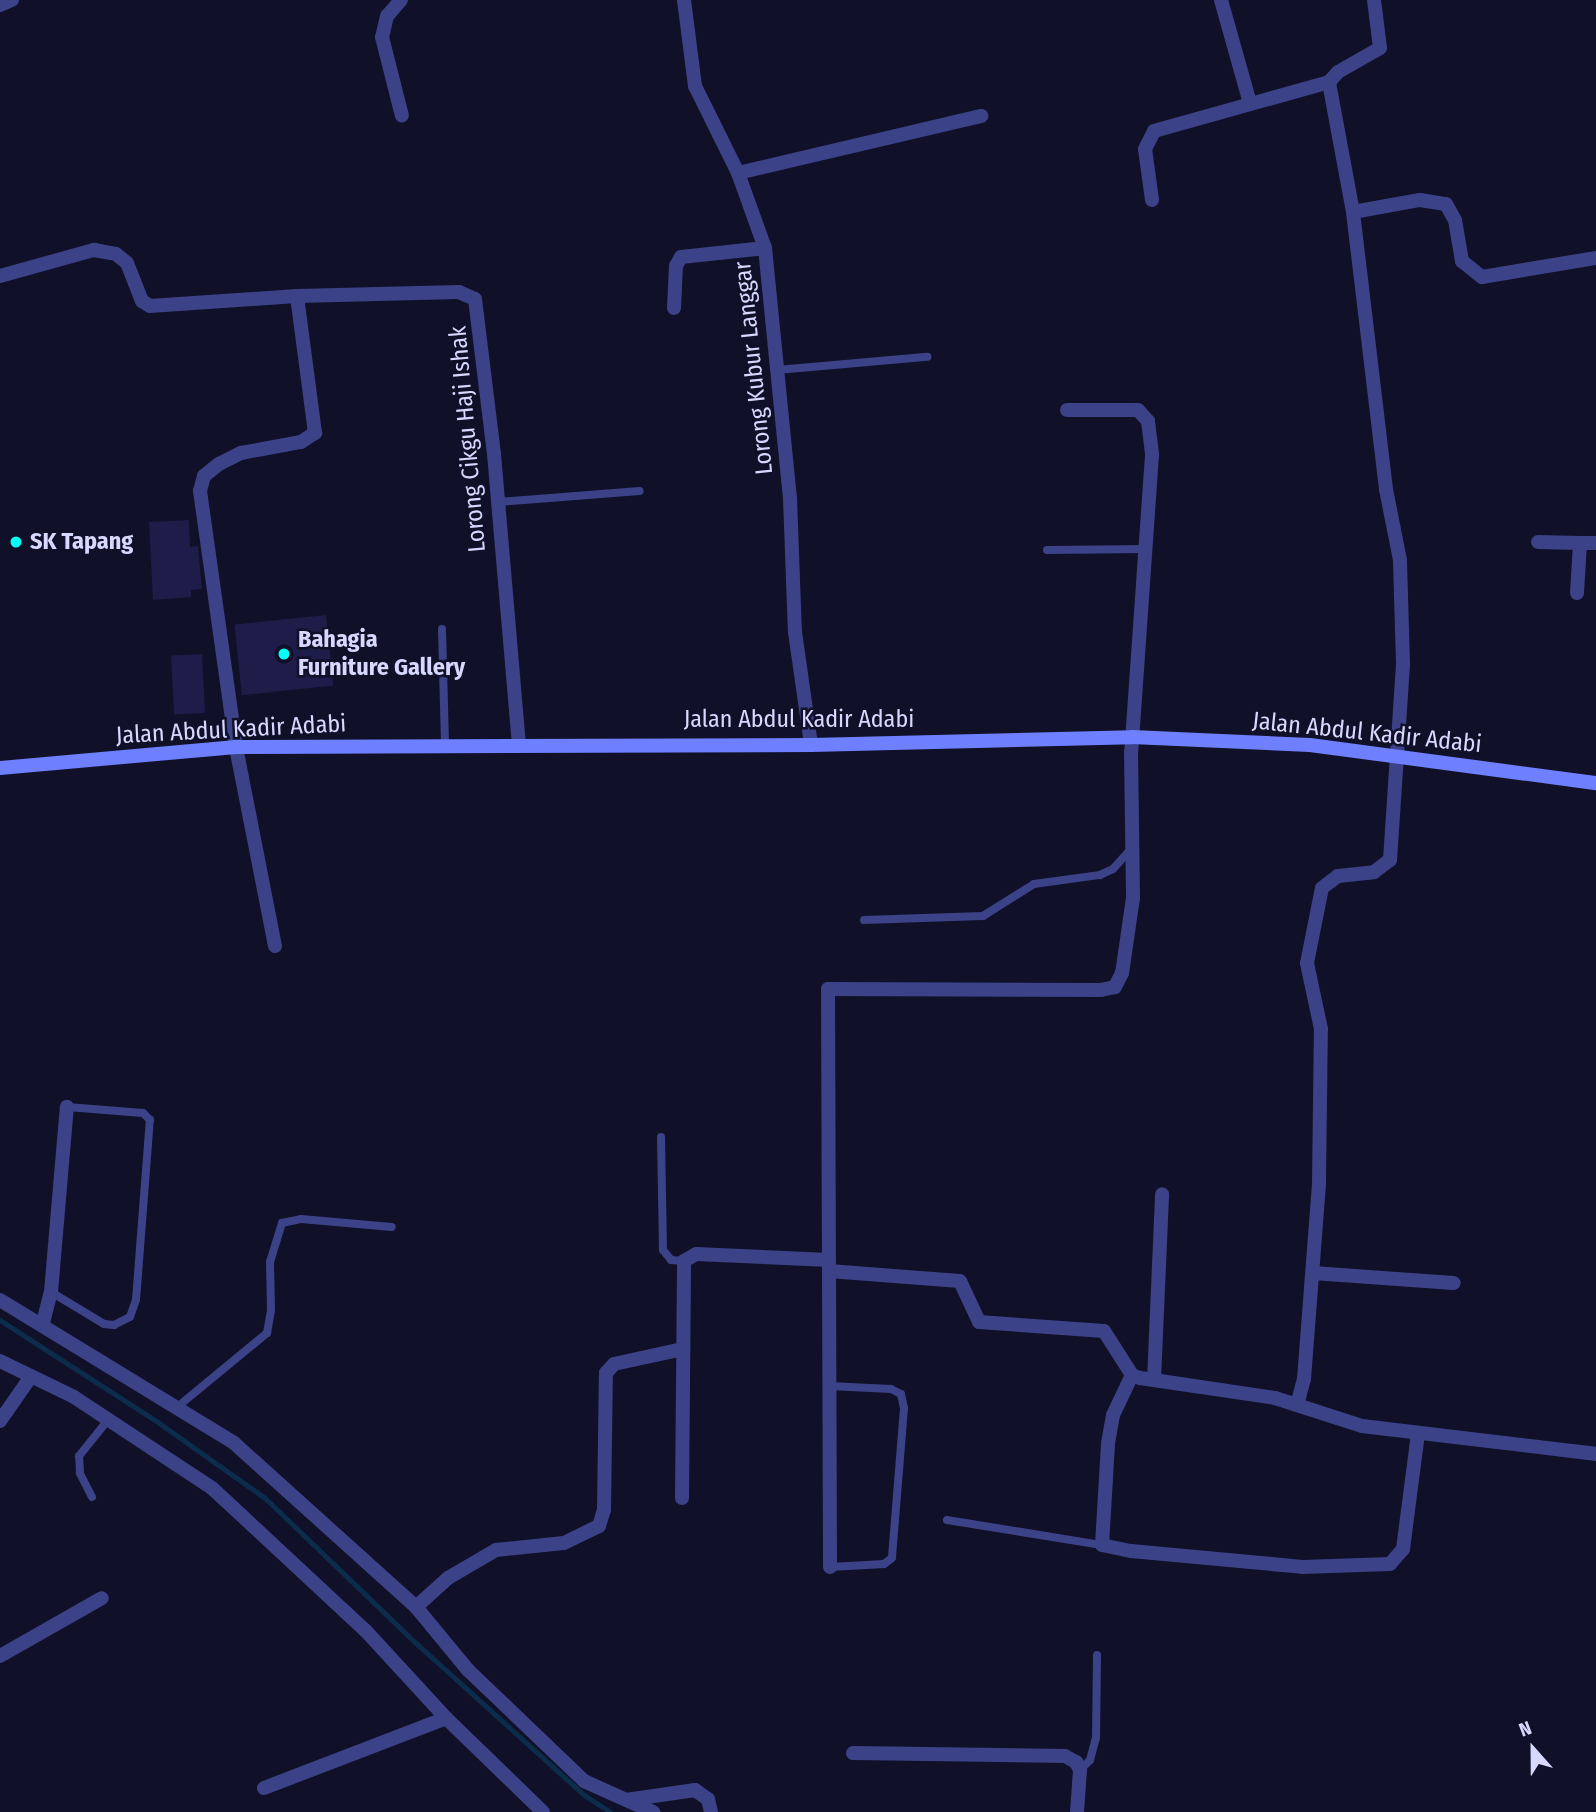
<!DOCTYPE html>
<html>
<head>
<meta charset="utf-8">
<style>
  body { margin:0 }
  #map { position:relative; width:1596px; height:1812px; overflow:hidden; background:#101028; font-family:"Fira Sans Condensed",sans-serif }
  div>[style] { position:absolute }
  .stream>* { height:5px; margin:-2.5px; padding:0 2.5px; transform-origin:2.5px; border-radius:2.5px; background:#0c2c4b }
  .building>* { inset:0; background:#1e1c49; transform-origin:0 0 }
  .lane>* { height:8px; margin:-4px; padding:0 4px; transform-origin:4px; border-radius:4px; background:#3b4287 }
  .street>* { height:14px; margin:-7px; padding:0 7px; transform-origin:7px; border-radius:7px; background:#3b4287 }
  .secondary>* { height:14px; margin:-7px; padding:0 7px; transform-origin:7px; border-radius:7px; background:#6e7fff }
  .dots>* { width:19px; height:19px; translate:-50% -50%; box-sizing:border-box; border:4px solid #101028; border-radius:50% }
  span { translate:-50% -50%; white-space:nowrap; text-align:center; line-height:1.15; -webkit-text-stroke:5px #101028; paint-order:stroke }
  .street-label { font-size:24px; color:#d7d8ff }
  .poi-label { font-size:24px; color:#d7d8ff; font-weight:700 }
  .left { translate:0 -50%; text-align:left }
  .north { position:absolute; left:1498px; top:1714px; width:70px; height:70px; -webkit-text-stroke:5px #101028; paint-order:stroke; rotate:339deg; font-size:19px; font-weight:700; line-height:28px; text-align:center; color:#d7d8ff }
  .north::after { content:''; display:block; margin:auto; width:24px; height:32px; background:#d7d8ff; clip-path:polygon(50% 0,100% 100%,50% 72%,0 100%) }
</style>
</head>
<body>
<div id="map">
  <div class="stream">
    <i style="left:0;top:1320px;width:189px;rotate:32.9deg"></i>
    <i style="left:159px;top:1423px;width:130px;rotate:35.3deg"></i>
    <i style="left:265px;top:1498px;width:212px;rotate:43.9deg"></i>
    <i style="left:418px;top:1645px;width:224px;rotate:42.1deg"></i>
    <i style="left:584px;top:1795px;width:31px;rotate:33deg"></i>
  </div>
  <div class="building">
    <i style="clip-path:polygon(189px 520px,190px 547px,198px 546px,202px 589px,191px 590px,191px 597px,153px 600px,149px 522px)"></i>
    <i style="left:326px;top:615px;width:71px;height:92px;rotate:84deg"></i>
    <i style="left:202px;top:654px;width:59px;height:31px;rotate:87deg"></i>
  </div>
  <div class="lane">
    <i style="left:777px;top:370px;width:151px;rotate:-5deg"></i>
    <i style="left:498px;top:502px;width:142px;rotate:-4.4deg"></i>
    <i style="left:1047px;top:550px;width:100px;rotate:-0.6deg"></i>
    <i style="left:442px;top:629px;width:116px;rotate:88.5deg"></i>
    <i style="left:864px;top:920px;width:119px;rotate:-1.9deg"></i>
    <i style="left:983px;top:916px;width:60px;rotate:-32.1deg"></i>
    <i style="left:1034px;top:884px;width:67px;rotate:-7.8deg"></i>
    <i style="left:1100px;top:875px;width:14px;rotate:-25deg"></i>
    <i style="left:1113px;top:869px;width:24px;rotate:-48deg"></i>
    <i style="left:661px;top:1137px;width:113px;rotate:89deg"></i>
    <i style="left:663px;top:1250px;width:13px;rotate:51deg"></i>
    <i style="left:671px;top:1260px;width:13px;rotate:4deg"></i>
    <i style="left:51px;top:1292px;width:62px;rotate:31.1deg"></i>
    <i style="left:104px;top:1324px;width:10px;rotate:6deg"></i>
    <i style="left:114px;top:1325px;width:18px;rotate:-27deg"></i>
    <i style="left:130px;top:1317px;width:18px;rotate:-71deg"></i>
    <i style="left:136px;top:1300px;width:181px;rotate:-85.6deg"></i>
    <i style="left:150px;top:1120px;width:10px;rotate:-135deg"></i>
    <i style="left:143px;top:1113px;width:76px;rotate:-175.5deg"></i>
    <i style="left:829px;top:1386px;width:62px;rotate:2.8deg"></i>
    <i style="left:891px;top:1389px;width:11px;rotate:27deg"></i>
    <i style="left:901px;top:1394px;width:14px;rotate:78deg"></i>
    <i style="left:904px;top:1408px;width:150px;rotate:94.6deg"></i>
    <i style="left:892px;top:1558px;width:10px;rotate:143deg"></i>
    <i style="left:884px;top:1564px;width:54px;rotate:176.8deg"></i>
    <i style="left:176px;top:1408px;width:118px;rotate:-39.5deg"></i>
    <i style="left:267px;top:1333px;width:23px;rotate:-80deg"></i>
    <i style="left:271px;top:1310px;width:48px;rotate:-91.2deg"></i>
    <i style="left:270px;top:1262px;width:41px;rotate:-72.9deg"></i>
    <i style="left:282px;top:1223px;width:19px;rotate:-12deg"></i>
    <i style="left:301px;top:1219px;width:91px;rotate:5deg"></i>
    <i style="left:92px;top:1497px;width:27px;rotate:-117deg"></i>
    <i style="left:80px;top:1473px;width:17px;rotate:-93deg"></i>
    <i style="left:79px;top:1456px;width:45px;rotate:-51.3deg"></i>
    <i style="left:947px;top:1520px;width:157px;rotate:9.2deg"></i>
    <i style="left:1080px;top:1770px;width:14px;rotate:-45deg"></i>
    <i style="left:1090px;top:1760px;width:23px;rotate:-75deg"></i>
    <i style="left:1096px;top:1738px;width:83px;rotate:-89.3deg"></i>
  </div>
  <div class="street">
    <i style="left:401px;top:0;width:21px;rotate:131deg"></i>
    <i style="left:387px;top:16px;width:22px;rotate:103deg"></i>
    <i style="left:382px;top:37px;width:81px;rotate:75.8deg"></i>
    <i style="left:684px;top:0;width:87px;rotate:82.7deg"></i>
    <i style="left:695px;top:86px;width:97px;rotate:63.7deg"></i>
    <i style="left:738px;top:173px;width:80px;rotate:70.2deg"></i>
    <i style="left:765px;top:248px;width:251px;rotate:84.3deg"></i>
    <i style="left:790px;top:498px;width:134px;rotate:87.9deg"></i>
    <i style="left:795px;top:632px;width:114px;rotate:81.9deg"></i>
    <i style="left:1221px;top:0;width:107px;rotate:74.3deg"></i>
    <i style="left:0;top:5px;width:13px;rotate:-23deg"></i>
    <i style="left:738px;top:173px;width:250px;rotate:-13.2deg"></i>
    <i style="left:1152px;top:200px;width:51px;rotate:-97.8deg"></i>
    <i style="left:1145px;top:149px;width:20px;rotate:-63deg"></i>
    <i style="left:1154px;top:131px;width:182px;rotate:-15.6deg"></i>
    <i style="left:1353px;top:212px;width:68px;rotate:-10.2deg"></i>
    <i style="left:1420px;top:200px;width:26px;rotate:9deg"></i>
    <i style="left:1446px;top:204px;width:18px;rotate:61deg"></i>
    <i style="left:1455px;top:220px;width:42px;rotate:80.3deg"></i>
    <i style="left:1462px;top:261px;width:26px;rotate:39deg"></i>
    <i style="left:1482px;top:277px;width:116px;rotate:-9.5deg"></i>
    <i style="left:0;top:276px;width:98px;rotate:-15.5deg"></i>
    <i style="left:94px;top:250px;width:22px;rotate:10deg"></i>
    <i style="left:116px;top:254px;width:14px;rotate:39deg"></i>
    <i style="left:127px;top:263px;width:41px;rotate:68.5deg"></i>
    <i style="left:142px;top:301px;width:9px;rotate:32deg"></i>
    <i style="left:150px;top:306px;width:147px;rotate:-3.9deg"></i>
    <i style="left:674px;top:308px;width:42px;rotate:-87.3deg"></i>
    <i style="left:676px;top:266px;width:10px;rotate:-61deg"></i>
    <i style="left:681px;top:257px;width:84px;rotate:-6.1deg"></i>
    <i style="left:1067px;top:410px;width:71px"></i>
    <i style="left:1138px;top:410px;width:15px;rotate:48deg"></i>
    <i style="left:1148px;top:421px;width:34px;rotate:83deg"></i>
    <i style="left:1152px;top:455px;width:298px;rotate:94deg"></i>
    <i style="left:1131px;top:752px;width:146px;rotate:89.2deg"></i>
    <i style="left:1133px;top:898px;width:76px;rotate:98.3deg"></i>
    <i style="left:1122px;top:973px;width:16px;rotate:117deg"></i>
    <i style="left:1115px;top:987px;width:14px;rotate:168deg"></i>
    <i style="left:1101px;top:990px;width:273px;rotate:-179.8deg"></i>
    <i style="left:828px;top:989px;width:282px;rotate:89.8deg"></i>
    <i style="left:829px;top:1271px;width:131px;rotate:4.4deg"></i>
    <i style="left:960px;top:1281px;width:45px;rotate:65.1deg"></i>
    <i style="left:979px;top:1322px;width:125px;rotate:4.1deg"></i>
    <i style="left:1104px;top:1331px;width:52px;rotate:57.5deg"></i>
    <i style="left:1132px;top:1375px;width:9px;rotate:21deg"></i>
    <i style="left:1140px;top:1378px;width:136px;rotate:8.4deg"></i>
    <i style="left:1275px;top:1398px;width:91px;rotate:17.8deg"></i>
    <i style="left:1362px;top:1426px;width:236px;rotate:6.8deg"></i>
    <i style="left:1538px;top:542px;width:42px;rotate:1.4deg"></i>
    <i style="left:1577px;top:593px;width:50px;rotate:-86.6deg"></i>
    <i style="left:1580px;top:543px;width:16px"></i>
    <i style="left:275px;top:946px;width:203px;rotate:-101.1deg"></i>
    <i style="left:236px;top:747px;width:259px;rotate:-98deg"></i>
    <i style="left:200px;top:491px;width:16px;rotate:-75deg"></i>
    <i style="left:204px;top:476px;width:19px;rotate:-39deg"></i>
    <i style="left:219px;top:464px;width:25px;rotate:-27deg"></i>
    <i style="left:241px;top:453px;width:61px;rotate:-10.4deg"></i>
    <i style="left:301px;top:442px;width:17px;rotate:-33deg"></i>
    <i style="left:315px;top:433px;width:138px;rotate:-97.5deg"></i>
    <i style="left:297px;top:296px;width:162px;rotate:-1.4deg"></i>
    <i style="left:459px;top:292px;width:17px;rotate:24deg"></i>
    <i style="left:475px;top:299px;width:156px;rotate:83deg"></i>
    <i style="left:494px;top:454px;width:291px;rotate:85.1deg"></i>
    <i style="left:829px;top:1271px;width:296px;rotate:89.8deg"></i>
    <i style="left:1313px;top:1273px;width:141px;rotate:4.1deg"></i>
    <i style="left:0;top:1300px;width:274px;rotate:31.4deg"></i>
    <i style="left:234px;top:1443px;width:245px;rotate:42deg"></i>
    <i style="left:416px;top:1607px;width:82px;rotate:50.5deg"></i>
    <i style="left:468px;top:1670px;width:161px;rotate:43.7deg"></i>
    <i style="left:584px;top:1781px;width:76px;rotate:24.2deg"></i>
    <i style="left:43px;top:1323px;width:32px;rotate:-76deg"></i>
    <i style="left:51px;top:1292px;width:186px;rotate:-85.1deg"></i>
    <i style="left:0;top:1361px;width:82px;rotate:25.9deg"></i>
    <i style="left:74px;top:1397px;width:165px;rotate:33.4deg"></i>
    <i style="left:212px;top:1488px;width:209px;rotate:42.9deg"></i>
    <i style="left:365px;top:1630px;width:120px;rotate:47.4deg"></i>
    <i style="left:446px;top:1718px;width:135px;rotate:44.1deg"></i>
    <i style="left:1132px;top:1375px;width:44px;rotate:115.4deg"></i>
    <i style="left:1113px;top:1415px;width:29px;rotate:100deg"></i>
    <i style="left:1108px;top:1444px;width:101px;rotate:93.4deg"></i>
    <i style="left:1102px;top:1545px;width:30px;rotate:12deg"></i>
    <i style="left:1131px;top:1551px;width:172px;rotate:5.3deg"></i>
    <i style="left:1302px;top:1567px;width:88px;rotate:-2deg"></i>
    <i style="left:1390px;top:1564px;width:20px;rotate:-49deg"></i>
    <i style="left:1403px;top:1549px;width:116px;rotate:-82.6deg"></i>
    <i style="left:1154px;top:1380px;width:186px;rotate:-87.5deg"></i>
    <i style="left:1297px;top:1405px;width:27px;rotate:-75deg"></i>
    <i style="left:1304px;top:1379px;width:197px;rotate:-85.6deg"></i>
    <i style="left:1319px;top:1183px;width:154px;rotate:-89.3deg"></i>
    <i style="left:1321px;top:1029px;width:67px;rotate:-102deg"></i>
    <i style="left:1307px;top:963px;width:76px;rotate:-78.7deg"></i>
    <i style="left:1322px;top:888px;width:20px;rotate:-37deg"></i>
    <i style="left:1338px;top:876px;width:36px;rotate:-6deg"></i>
    <i style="left:1374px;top:872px;width:20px;rotate:-37deg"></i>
    <i style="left:1390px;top:860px;width:197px;rotate:-86.2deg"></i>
    <i style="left:1403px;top:663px;width:103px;rotate:-91.7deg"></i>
    <i style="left:1400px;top:560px;width:72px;rotate:-101.2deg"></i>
    <i style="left:1386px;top:489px;width:279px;rotate:-96.8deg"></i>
    <i style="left:1353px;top:212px;width:132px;rotate:-100.5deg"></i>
    <i style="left:1329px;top:82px;width:13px;rotate:-48deg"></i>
    <i style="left:1338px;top:72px;width:48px;rotate:-29.7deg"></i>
    <i style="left:1380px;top:48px;width:48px;rotate:-97.1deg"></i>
    <i style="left:0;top:1421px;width:52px;rotate:-55.1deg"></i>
    <i style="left:682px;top:1498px;width:237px;rotate:-89.5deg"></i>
    <i style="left:684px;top:1261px;width:14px;rotate:-30deg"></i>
    <i style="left:696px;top:1254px;width:133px;rotate:2.6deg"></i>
    <i style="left:416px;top:1607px;width:43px;rotate:-42.2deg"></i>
    <i style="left:448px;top:1578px;width:56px;rotate:-30.3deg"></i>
    <i style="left:496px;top:1550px;width:68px;rotate:-5.9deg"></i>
    <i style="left:564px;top:1543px;width:39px;rotate:-26deg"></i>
    <i style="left:599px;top:1526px;width:17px;rotate:-73deg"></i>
    <i style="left:604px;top:1510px;width:137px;rotate:-89.2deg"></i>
    <i style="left:606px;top:1373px;width:12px;rotate:-48deg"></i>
    <i style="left:614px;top:1364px;width:71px;rotate:-12.3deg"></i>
    <i style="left:0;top:1656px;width:117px;rotate:-29.6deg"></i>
    <i style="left:853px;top:1753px;width:212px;rotate:0.8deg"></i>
    <i style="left:1065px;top:1756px;width:13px;rotate:29deg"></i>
    <i style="left:1076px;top:1762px;width:9px;rotate:63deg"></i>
    <i style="left:1080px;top:1770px;width:42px;rotate:94.1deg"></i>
    <i style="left:264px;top:1788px;width:195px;rotate:-21deg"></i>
    <i style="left:626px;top:1800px;width:70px;rotate:-8.2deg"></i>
    <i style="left:695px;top:1790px;width:16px;rotate:35deg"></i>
    <i style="left:708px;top:1799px;width:13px;rotate:77deg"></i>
  </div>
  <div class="secondary">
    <i style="left:0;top:768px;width:237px;rotate:-5.1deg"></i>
    <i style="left:236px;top:747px;width:575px;rotate:-0.2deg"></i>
    <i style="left:811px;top:745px;width:321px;rotate:-1.4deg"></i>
    <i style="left:1132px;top:737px;width:178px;rotate:2.6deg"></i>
    <i style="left:1310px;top:745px;width:289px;rotate:7.6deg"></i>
  </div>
  <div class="dots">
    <i style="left:16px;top:542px;background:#03fff5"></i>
    <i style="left:284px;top:654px;background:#03fff5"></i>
  </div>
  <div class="street-label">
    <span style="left:754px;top:368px;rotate:-96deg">Lorong Kubur Langgar</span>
    <span style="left:468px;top:439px;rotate:-95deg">Lorong Cikgu Haji Ishak</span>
    <span style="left:799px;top:720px">Jalan Abdul Kadir Adabi</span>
    <span style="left:231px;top:730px;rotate:-3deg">Jalan Abdul Kadir Adabi</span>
    <span style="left:1367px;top:733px;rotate:6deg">Jalan Abdul Kadir Adabi</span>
  </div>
  <div class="poi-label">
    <span class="left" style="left:30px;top:542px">SK Tapang</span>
    <span class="left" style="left:298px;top:654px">Bahagia<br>Furniture Gallery</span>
  </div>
  <div class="north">N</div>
</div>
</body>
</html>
